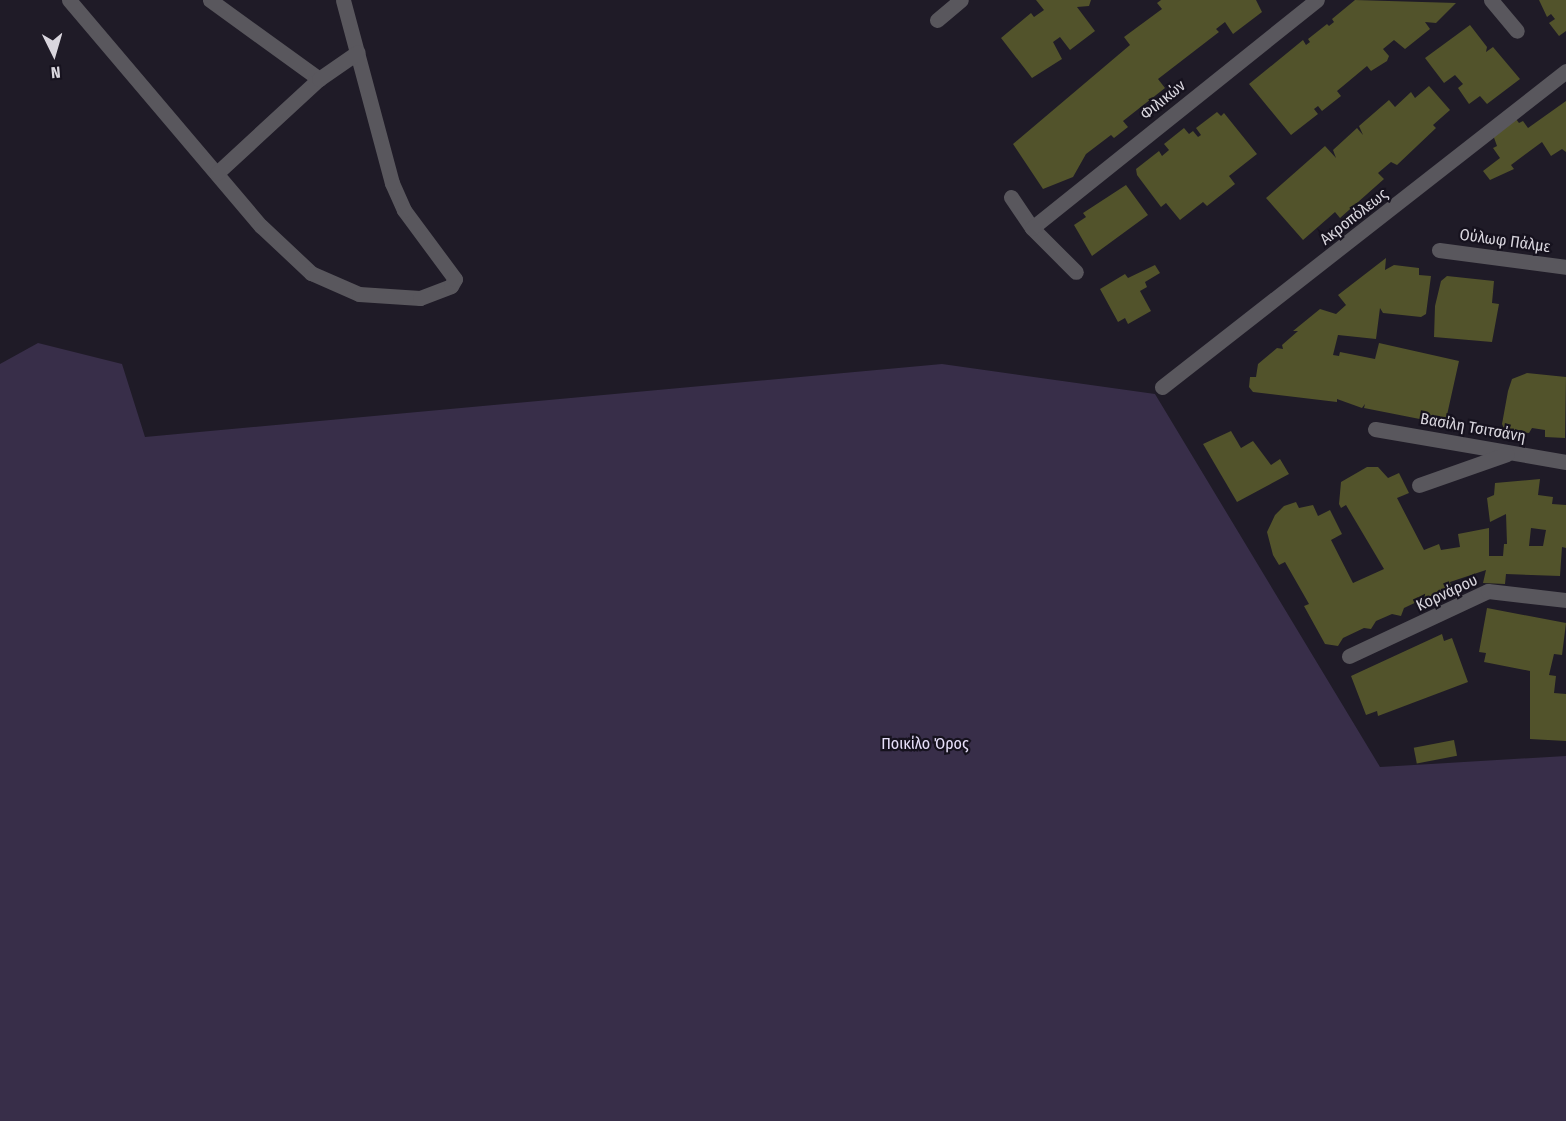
<!DOCTYPE html>
<html>
<head>
<meta charset="utf-8">
<style>
  body { margin:0 }
  #map { position:relative; width:1566px; height:1121px; overflow:hidden; background:#1f1b27; font-family:"Fira Sans Condensed",sans-serif }
  div>[style] { position:absolute }
  .green>* { inset:0; background:#382e49 }
  .building>* { inset:0; background:#52532b; transform-origin:0 0 }
  .lane>* { height:15px; margin:-7.5px; padding:0 7.5px; transform-origin:7.5px; border-radius:7.5px; background:#59575d }
  .street>* { height:15px; margin:-7.5px; padding:0 7.5px; transform-origin:7.5px; border-radius:7.5px; background:#59575d }
  span { translate:-50% -50%; white-space:nowrap; text-align:center; line-height:1.15; -webkit-text-stroke:4.5px #16121e; paint-order:stroke }
  .street-label { font-size:16px; color:#d9d6de }
  .park-label { font-size:16px; color:#e7dff9 }
  .north { position:absolute; left:24px; top:24px; width:60px; height:60px; -webkit-text-stroke:4px #16121e; paint-order:stroke; rotate:175deg; font-size:16px; font-weight:700; line-height:24px; text-align:center; color:#d9d6de }
  .north::after { content:''; display:block; margin:auto; width:21px; height:27px; background:#d9d6de; clip-path:polygon(50% 0,100% 100%,50% 72%,0 100%) }
</style>
</head>
<body>
<div id="map">
  <div class="green">
    <i style="clip-path:polygon(38px 343px,122px 364px,145px 437px,942px 364px,1155px 394px,1380px 767px,1566px 756px,1566px 1121px,0 1121px,0 364px)"></i>
  </div>
  <div class="building">
    <i style="clip-path:polygon(1036px 0,1091px 0,1089px 6px,1077px 7px,1095px 31px,1070px 50px,1060px 37px,1053px 42px,1062px 59px,1032px 78px,1001px 38px,1031px 13px,1034px 17px,1044px 10px)"></i>
    <i style="clip-path:polygon(1161px 0,1256px 0,1262px 12px,1233px 34px,1225px 22px,1216px 29px,1219px 32px,1158px 79px,1165px 88px,1123px 121px,1128px 127px,1114px 138px,1111px 135px,1086px 154px,1073px 177px,1043px 189px,1013px 144px,1130px 45px,1124px 37px,1162px 9px,1157px 3px)"></i>
    <i style="clip-path:polygon(1355px 0,1456px 3px,1436px 23px,1425px 22px,1430px 29px,1405px 49px,1394px 40px,1383px 49px,1389px 56px,1387px 61px,1371px 71px,1367px 66px,1337px 91px,1341px 96px,1322px 111px,1318px 106px,1314px 109px,1318px 114px,1291px 135px,1249px 84px,1303px 40px,1306px 45px,1310px 42px,1308px 39px,1327px 24px,1329px 26px,1334px 22px,1332px 19px)"></i>
    <i style="clip-path:polygon(1539px 0,1566px 0,1566px 31px,1559px 36px,1549px 23px,1555px 19px,1551px 14px,1547px 17px)"></i>
    <i style="clip-path:polygon(1470px 25px,1487px 47px,1486px 52px,1493px 47px,1520px 79px,1487px 104px,1480px 96px,1469px 104px,1458px 88px,1463px 84px,1455px 75px,1444px 83px,1425px 58px)"></i>
    <i style="clip-path:polygon(1429px 86px,1450px 110px,1433px 125px,1436px 128px,1397px 165px,1391px 162px,1378px 173px,1384px 179px,1340px 218px,1335px 212px,1303px 240px,1266px 198px,1325px 146px,1336px 158px,1333px 150px,1357px 128px,1363px 135px,1359px 126px,1389px 100px,1395px 107px,1411px 92px,1415px 98px)"></i>
    <i style="clip-path:polygon(1566px 101px,1566px 152px,1562px 149px,1551px 156px,1542px 142px,1511px 165px,1514px 169px,1490px 180px,1483px 171px,1500px 158px,1493px 148px,1497px 146px,1493px 135px,1516px 119px,1519px 123px,1523px 121px,1528px 128px)"></i>
    <i style="clip-path:polygon(1217px 112px,1221px 116px,1224px 113px,1257px 154px,1229px 176px,1235px 184px,1207px 206px,1203px 202px,1180px 220px,1166px 203px,1161px 207px,1137px 175px,1136px 169px,1159px 151px,1162px 156px,1169px 150px,1164px 144px,1184px 128px,1189px 134px,1193px 131px,1198px 137px,1201px 135px,1196px 128px)"></i>
    <i style="clip-path:polygon(1126px 185px,1148px 215px,1092px 256px,1074px 225px,1086px 217px,1083px 213px)"></i>
    <i style="clip-path:polygon(1386px 258px,1385px 270px,1394px 265px,1419px 268px,1419px 275px,1431px 276px,1426px 314px,1421px 317px,1383px 313px,1380px 308px,1376px 339px,1338px 335px,1333px 355px,1339px 356px,1340px 352px,1375px 359px,1379px 343px,1459px 361px,1445px 424px,1364px 408px,1365px 404px,1362px 408px,1337px 399px,1337px 402px,1253px 392px,1249px 387px,1250px 377px,1256px 377px,1258px 364px,1277px 348px,1283px 349px,1282px 345px,1298px 331px,1293px 331px,1320px 309px,1336px 314px,1346px 305px,1338px 295px)"></i>
    <i style="clip-path:polygon(1155px 265px,1160px 273px,1145px 282px,1147px 287px,1140px 291px,1151px 311px,1128px 324px,1125px 318px,1118px 322px,1100px 289px,1125px 274px,1128px 278px)"></i>
    <i style="clip-path:polygon(1447px 276px,1494px 281px,1492px 303px,1499px 304px,1492px 342px,1434px 337px,1435px 306px,1441px 281px)"></i>
    <i style="clip-path:polygon(1527px 373px,1566px 377px,1565px 438px,1545px 437px,1545px 430px,1532px 428px,1529px 433px,1505px 431px,1502px 424px,1508px 391px,1512px 379px)"></i>
    <i style="clip-path:polygon(1231px 431px,1241px 448px,1253px 441px,1271px 465px,1280px 459px,1289px 474px,1237px 502px,1203px 444px)"></i>
    <i style="clip-path:polygon(evenodd,1367px 467px,1378px 467px,1388px 478px,1399px 473px,1409px 493px,1397px 498px,1424px 550px,1439px 544px,1441px 550px,1460px 547px,1458px 534px,1489px 528px,1489px 556px,1503px 556px,1504px 544px,1507px 544px,1506px 514px,1490px 522px,1487px 498px,1494px 495px,1495px 483px,1540px 479px,1538px 495px,1553px 497px,1552px 504px,1566px 505px,1566px 548px,1562px 547px,1560px 576px,1506px 574px,1505px 584px,1483px 583px,1486px 570px,1450px 582px,1452px 591px,1432px 601px,1423px 599px,1404px 608px,1401px 616px,1392px 614px,1376px 621px,1371px 629px,1364px 628px,1343px 638px,1338px 646px,1325px 644px,1304px 606px,1309px 604px,1285px 562px,1279px 565px,1273px 555px,1267px 532px,1275px 515px,1284px 506px,1296px 502px,1299px 508px,1313px 505px,1318px 516px,1330px 510px,1342px 534px,1331px 540px,1353px 583px,1384px 569px,1346px 505px,1341px 508px,1339px 504px,1341px 482px,1367px 467px,1531px 528px,1546px 530px,1543px 546px,1529px 546px,1531px 528px)"></i>
    <i style="clip-path:polygon(1487px 608px,1566px 623px,1562px 655px,1554px 654px,1549px 675px,1556px 676px,1554px 693px,1566px 694px,1566px 741px,1530px 739px,1530px 671px,1484px 662px,1486px 653px,1479px 652px)"></i>
    <i style="clip-path:polygon(1442px 634px,1444px 641px,1452px 638px,1468px 682px,1378px 716px,1377px 711px,1366px 715px,1351px 676px)"></i>
    <i style="left:1454px;top:740px;width:16px;height:41px;rotate:79deg"></i>
  </div>
  <div class="lane">
    <i style="left:1011px;top:197px;width:37px;rotate:56deg"></i>
    <i style="left:1032px;top:228px;width:62px;rotate:45deg"></i>
  </div>
  <div class="street">
    <i style="left:69px;top:0;width:297px;rotate:49.7deg"></i>
    <i style="left:261px;top:226px;width:69px;rotate:43.2deg"></i>
    <i style="left:311px;top:273px;width:52px;rotate:23.6deg"></i>
    <i style="left:359px;top:294px;width:61px;rotate:3.8deg"></i>
    <i style="left:420px;top:298px;width:33px;rotate:-21deg"></i>
    <i style="left:451px;top:286px;width:8px;rotate:-60deg"></i>
    <i style="left:455px;top:279px;width:86px;rotate:-126.5deg"></i>
    <i style="left:404px;top:210px;width:30px;rotate:-114deg"></i>
    <i style="left:392px;top:183px;width:189px;rotate:-105deg"></i>
    <i style="left:210px;top:0;width:135px;rotate:35.9deg"></i>
    <i style="left:1491px;top:0;width:40px;rotate:50deg"></i>
    <i style="left:937px;top:20px;width:31px;rotate:-40deg"></i>
    <i style="left:217px;top:173px;width:139px;rotate:-42.7deg"></i>
    <i style="left:319px;top:79px;width:47px;rotate:-34.7deg"></i>
    <i style="left:1032px;top:228px;width:365px;rotate:-38.7deg"></i>
    <i style="left:1439px;top:250px;width:128px;rotate:7.6deg"></i>
    <i style="left:1162px;top:387px;width:513px;rotate:-38.03deg"></i>
    <i style="left:1375px;top:429px;width:194px;rotate:9.8deg"></i>
    <i style="left:1419px;top:485px;width:93px;rotate:-19.4deg"></i>
    <i style="left:1349px;top:656px;width:153px;rotate:-25.1deg"></i>
    <i style="left:1488px;top:591px;width:79px;rotate:6.6deg"></i>
  </div>
  <div class="street-label">
    <span style="left:1163px;top:100px;rotate:-39deg">Φιλικών</span>
    <span style="left:1354px;top:217px;rotate:-38deg">Ακροπόλεως</span>
    <span style="left:1505px;top:241px;rotate:8deg">Ούλωφ Πάλμε</span>
    <span style="left:1473px;top:428px;rotate:10deg">Βασίλη Τσιτσάνη</span>
    <span style="left:1447px;top:593px;rotate:-25deg">Κορνάρου</span>
  </div>
  <div class="park-label">
    <span style="left:925px;top:744px">Ποικίλο Όρος</span>
  </div>
  <div class="north">N</div>
</div>
</body>
</html>
